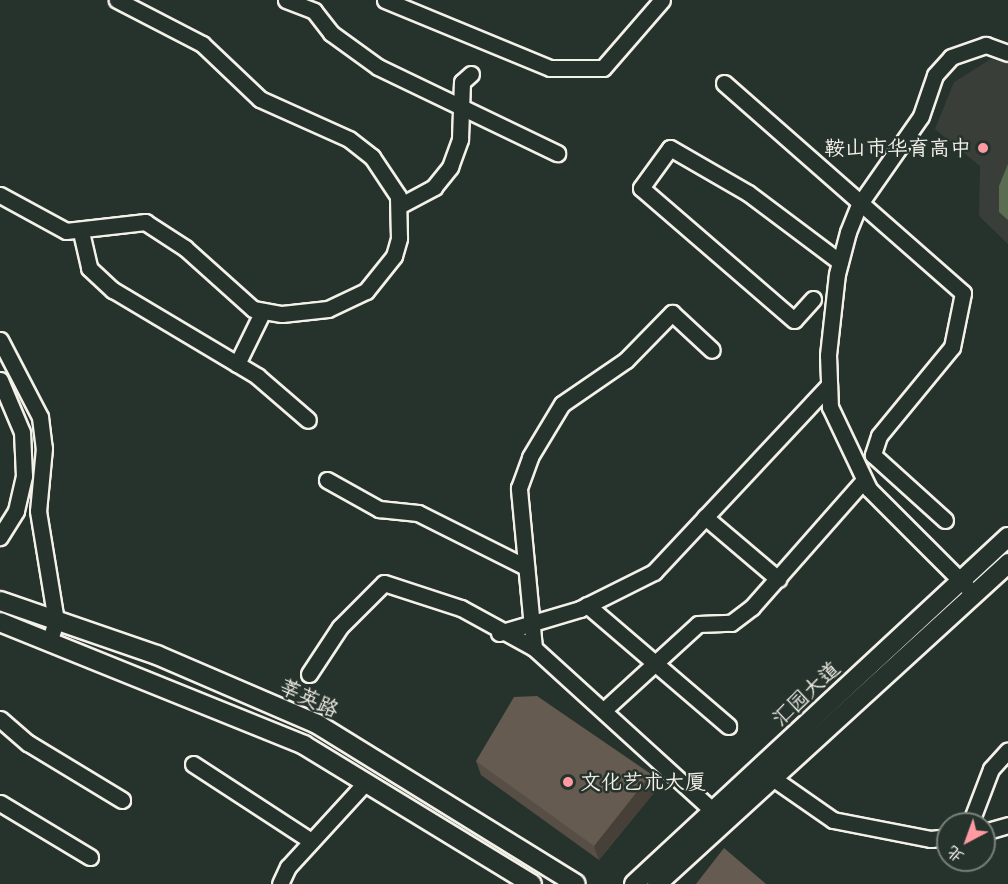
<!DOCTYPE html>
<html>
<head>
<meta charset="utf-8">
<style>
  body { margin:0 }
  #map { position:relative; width:1008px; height:884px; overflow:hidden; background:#26332d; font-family:Itim,"LXGW WenKai TC",sans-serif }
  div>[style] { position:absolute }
  .built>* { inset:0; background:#393f38 }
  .green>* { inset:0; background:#5b6d50 }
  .roads { filter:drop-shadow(2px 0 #f4f1e8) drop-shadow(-2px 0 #f4f1e8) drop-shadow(0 2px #f4f1e8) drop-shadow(0 -2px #f4f1e8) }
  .minor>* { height:15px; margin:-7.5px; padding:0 7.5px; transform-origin:7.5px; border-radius:7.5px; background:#26332d }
  .major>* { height:18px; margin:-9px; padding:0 9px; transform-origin:9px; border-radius:9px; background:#26332d }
  .wall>* { inset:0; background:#574e46 }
  .shaded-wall>* { inset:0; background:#474039 }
  .building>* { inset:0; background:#655b51 }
  .dots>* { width:16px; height:16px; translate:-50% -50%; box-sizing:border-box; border:3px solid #26332d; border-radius:50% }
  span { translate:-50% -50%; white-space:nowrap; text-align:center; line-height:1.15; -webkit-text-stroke:5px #26332d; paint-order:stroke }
  .poi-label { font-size:21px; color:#f4f1e8 }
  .right { translate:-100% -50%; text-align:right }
  .left { translate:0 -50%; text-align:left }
  .street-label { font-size:21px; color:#f4f1e8 }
  .north { position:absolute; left:936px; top:812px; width:60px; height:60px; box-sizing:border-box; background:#26332d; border:2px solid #787f78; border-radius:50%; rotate:221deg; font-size:16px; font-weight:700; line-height:24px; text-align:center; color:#f4f1e8 }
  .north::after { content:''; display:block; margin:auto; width:21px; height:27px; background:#ff9aa2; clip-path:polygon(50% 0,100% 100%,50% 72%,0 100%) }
</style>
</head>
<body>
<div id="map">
  <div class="built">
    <i style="clip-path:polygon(991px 59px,1008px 62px,1008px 244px,979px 216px,980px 166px,935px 129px,954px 82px)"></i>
  </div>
  <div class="green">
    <i style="clip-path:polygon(1008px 164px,1008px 220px,999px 212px,999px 186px)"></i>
  </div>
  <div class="roads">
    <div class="minor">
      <i style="left:286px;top:0;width:30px;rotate:21deg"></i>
      <i style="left:314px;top:11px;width:28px;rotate:52deg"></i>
      <i style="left:331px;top:33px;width:58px;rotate:35.9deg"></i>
      <i style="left:378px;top:67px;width:199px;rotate:25.7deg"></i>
      <i style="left:385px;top:0;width:178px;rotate:22.4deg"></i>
      <i style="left:550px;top:68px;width:53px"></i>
      <i style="left:603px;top:68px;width:90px;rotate:-49.1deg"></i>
      <i style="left:724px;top:83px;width:318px;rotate:41.3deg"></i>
      <i style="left:963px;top:293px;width:55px;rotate:101.5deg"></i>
      <i style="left:952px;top:347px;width:115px;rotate:129.4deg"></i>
      <i style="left:879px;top:436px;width:20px;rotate:108deg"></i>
      <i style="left:873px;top:455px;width:97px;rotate:42.1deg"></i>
      <i style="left:0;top:195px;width:75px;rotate:28.6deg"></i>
      <i style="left:66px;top:231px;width:80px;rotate:-6.5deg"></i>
      <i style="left:145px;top:222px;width:48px;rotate:33deg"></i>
      <i style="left:185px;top:248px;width:91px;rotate:41.9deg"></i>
      <i style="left:253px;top:309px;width:29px;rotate:10deg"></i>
      <i style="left:282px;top:314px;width:46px;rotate:-6.2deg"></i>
      <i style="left:328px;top:309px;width:42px;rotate:-25.3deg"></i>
      <i style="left:366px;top:291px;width:45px;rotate:-51.3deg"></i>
      <i style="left:394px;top:256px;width:19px;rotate:-74deg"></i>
      <i style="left:399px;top:238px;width:42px;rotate:-91.4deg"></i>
      <i style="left:398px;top:196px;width:47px;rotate:-123.7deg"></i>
      <i style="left:372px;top:157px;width:29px;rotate:-142deg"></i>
      <i style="left:349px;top:139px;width:98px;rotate:-155.8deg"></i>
      <i style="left:260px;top:99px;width:80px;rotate:-136.5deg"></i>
      <i style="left:202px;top:44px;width:96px;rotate:-152.6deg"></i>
      <i style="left:399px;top:206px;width:40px;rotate:-28deg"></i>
      <i style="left:434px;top:187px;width:26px;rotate:-51deg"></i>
      <i style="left:450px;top:167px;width:30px;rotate:-70deg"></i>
      <i style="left:460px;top:139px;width:57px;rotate:-88deg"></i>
      <i style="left:462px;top:82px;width:12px;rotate:-42deg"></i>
      <i style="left:81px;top:232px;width:37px;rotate:77deg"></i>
      <i style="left:89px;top:268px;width:33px;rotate:43deg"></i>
      <i style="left:113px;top:290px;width:168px;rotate:30.8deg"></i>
      <i style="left:257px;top:376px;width:67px;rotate:40.8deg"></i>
      <i style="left:813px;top:299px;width:28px;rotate:132deg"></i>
      <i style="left:794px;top:320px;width:202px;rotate:-139.2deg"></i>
      <i style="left:641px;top:188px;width:49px;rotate:-54.1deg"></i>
      <i style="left:670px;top:148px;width:90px;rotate:30deg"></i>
      <i style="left:748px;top:193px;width:115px;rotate:36.9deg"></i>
      <i style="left:0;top:340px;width:87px;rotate:62.5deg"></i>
      <i style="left:40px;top:417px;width:31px;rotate:83deg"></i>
      <i style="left:44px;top:448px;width:63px;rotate:95.4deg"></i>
      <i style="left:38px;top:511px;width:111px;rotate:80.7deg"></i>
      <i style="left:56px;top:621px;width:19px;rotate:108deg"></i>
      <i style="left:237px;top:364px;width:59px;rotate:-63.9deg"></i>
      <i style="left:0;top:380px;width:56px;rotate:67.1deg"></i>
      <i style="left:22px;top:432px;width:44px;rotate:87.4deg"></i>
      <i style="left:24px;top:476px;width:36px;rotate:103deg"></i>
      <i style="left:16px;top:511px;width:31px;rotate:122deg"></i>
      <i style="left:327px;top:480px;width:60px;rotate:29.1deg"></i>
      <i style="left:379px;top:509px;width:39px;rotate:6deg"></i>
      <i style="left:418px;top:513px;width:121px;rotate:26.6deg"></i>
      <i style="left:705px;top:517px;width:96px;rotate:40.3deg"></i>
      <i style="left:968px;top:588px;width:140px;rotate:-135deg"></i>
      <i style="left:869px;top:489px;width:91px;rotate:-115.4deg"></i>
      <i style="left:830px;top:407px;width:52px;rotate:-92.2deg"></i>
      <i style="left:828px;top:355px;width:81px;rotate:-83.7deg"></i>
      <i style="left:837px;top:274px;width:43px;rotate:-75.3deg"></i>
      <i style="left:848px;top:232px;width:29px;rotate:-68deg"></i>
      <i style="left:859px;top:205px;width:108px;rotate:-55.1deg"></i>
      <i style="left:921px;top:116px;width:43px;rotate:-71.1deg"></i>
      <i style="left:935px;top:75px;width:24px;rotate:-48deg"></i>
      <i style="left:951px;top:57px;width:37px;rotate:-19deg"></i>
      <i style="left:986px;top:45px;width:23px;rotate:20deg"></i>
      <i style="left:587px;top:605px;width:186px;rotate:40.6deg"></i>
      <i style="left:499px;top:633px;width:84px;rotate:-16.5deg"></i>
      <i style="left:580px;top:609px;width:83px;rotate:-26.6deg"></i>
      <i style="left:654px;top:572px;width:256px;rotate:-46.9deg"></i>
      <i style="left:534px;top:648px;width:161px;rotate:-95.4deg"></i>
      <i style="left:519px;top:488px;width:33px;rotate:-70deg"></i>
      <i style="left:530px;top:457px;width:62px;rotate:-58.9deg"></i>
      <i style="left:562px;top:404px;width:78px;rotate:-34.5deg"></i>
      <i style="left:626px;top:360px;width:66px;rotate:-45.6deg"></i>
      <i style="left:672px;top:313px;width:54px;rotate:42.8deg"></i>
      <i style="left:309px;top:674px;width:56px;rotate:-56.6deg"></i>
      <i style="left:340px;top:627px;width:62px;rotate:-45deg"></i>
      <i style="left:384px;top:583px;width:81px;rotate:18deg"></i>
      <i style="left:461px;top:608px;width:83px;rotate:28.7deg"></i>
      <i style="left:534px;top:648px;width:242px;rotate:42.3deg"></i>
      <i style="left:605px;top:709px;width:126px;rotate:-42.4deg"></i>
      <i style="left:698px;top:624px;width:33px;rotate:-2deg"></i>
      <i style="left:731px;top:623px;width:26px;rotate:-37deg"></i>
      <i style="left:752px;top:607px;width:169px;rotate:-48.6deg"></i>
      <i style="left:0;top:719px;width:37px;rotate:41deg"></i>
      <i style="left:28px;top:743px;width:110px;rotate:31.2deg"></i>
      <i style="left:193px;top:764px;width:141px;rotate:33.1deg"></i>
      <i style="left:774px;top:779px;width:72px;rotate:34.8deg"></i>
      <i style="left:833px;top:820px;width:100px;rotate:11deg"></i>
      <i style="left:931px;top:839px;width:17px;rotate:-7deg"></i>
      <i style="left:0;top:803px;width:105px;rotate:31deg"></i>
      <i style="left:970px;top:824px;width:59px;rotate:-69.1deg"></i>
      <i style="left:991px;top:769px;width:25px;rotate:-48deg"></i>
      <i style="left:984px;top:832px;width:25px;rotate:-16deg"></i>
      <i style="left:280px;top:884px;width:19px;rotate:-65deg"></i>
      <i style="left:288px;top:867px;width:115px;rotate:-47.5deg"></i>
    </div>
    <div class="major">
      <i style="left:0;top:601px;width:166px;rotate:19deg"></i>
      <i style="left:157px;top:655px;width:174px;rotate:23.3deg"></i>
      <i style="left:317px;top:724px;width:304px;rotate:31.7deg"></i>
      <i style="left:0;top:622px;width:328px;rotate:22deg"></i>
      <i style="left:304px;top:745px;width:267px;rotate:31.4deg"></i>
      <i style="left:634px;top:884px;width:510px;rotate:-42.86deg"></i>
      <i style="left:657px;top:884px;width:476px;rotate:-42.4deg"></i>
    </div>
  </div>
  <div class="wall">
    <i style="clip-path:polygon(476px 761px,651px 774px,657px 789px,599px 860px,481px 775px)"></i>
  </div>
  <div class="shaded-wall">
    <i style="clip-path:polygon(651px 774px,657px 789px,599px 860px,594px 846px)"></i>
  </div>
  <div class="building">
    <i style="clip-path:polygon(537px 696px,651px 774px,594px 846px,476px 761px,514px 697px)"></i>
    <i style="clip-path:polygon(724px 848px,766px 884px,696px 884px)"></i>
  </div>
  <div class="dots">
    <i style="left:983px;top:148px;background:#ff9aa2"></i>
    <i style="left:568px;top:782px;background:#ff9aa2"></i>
  </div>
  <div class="poi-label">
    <span class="right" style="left:971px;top:148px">鞍山市华育高中</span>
    <span class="left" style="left:580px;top:782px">文化艺术大厦</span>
  </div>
  <div class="street-label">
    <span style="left:806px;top:694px;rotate:-43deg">汇园大道</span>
    <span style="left:309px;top:698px;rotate:25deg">莘英路</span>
  </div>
  <div class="north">北</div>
</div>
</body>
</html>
